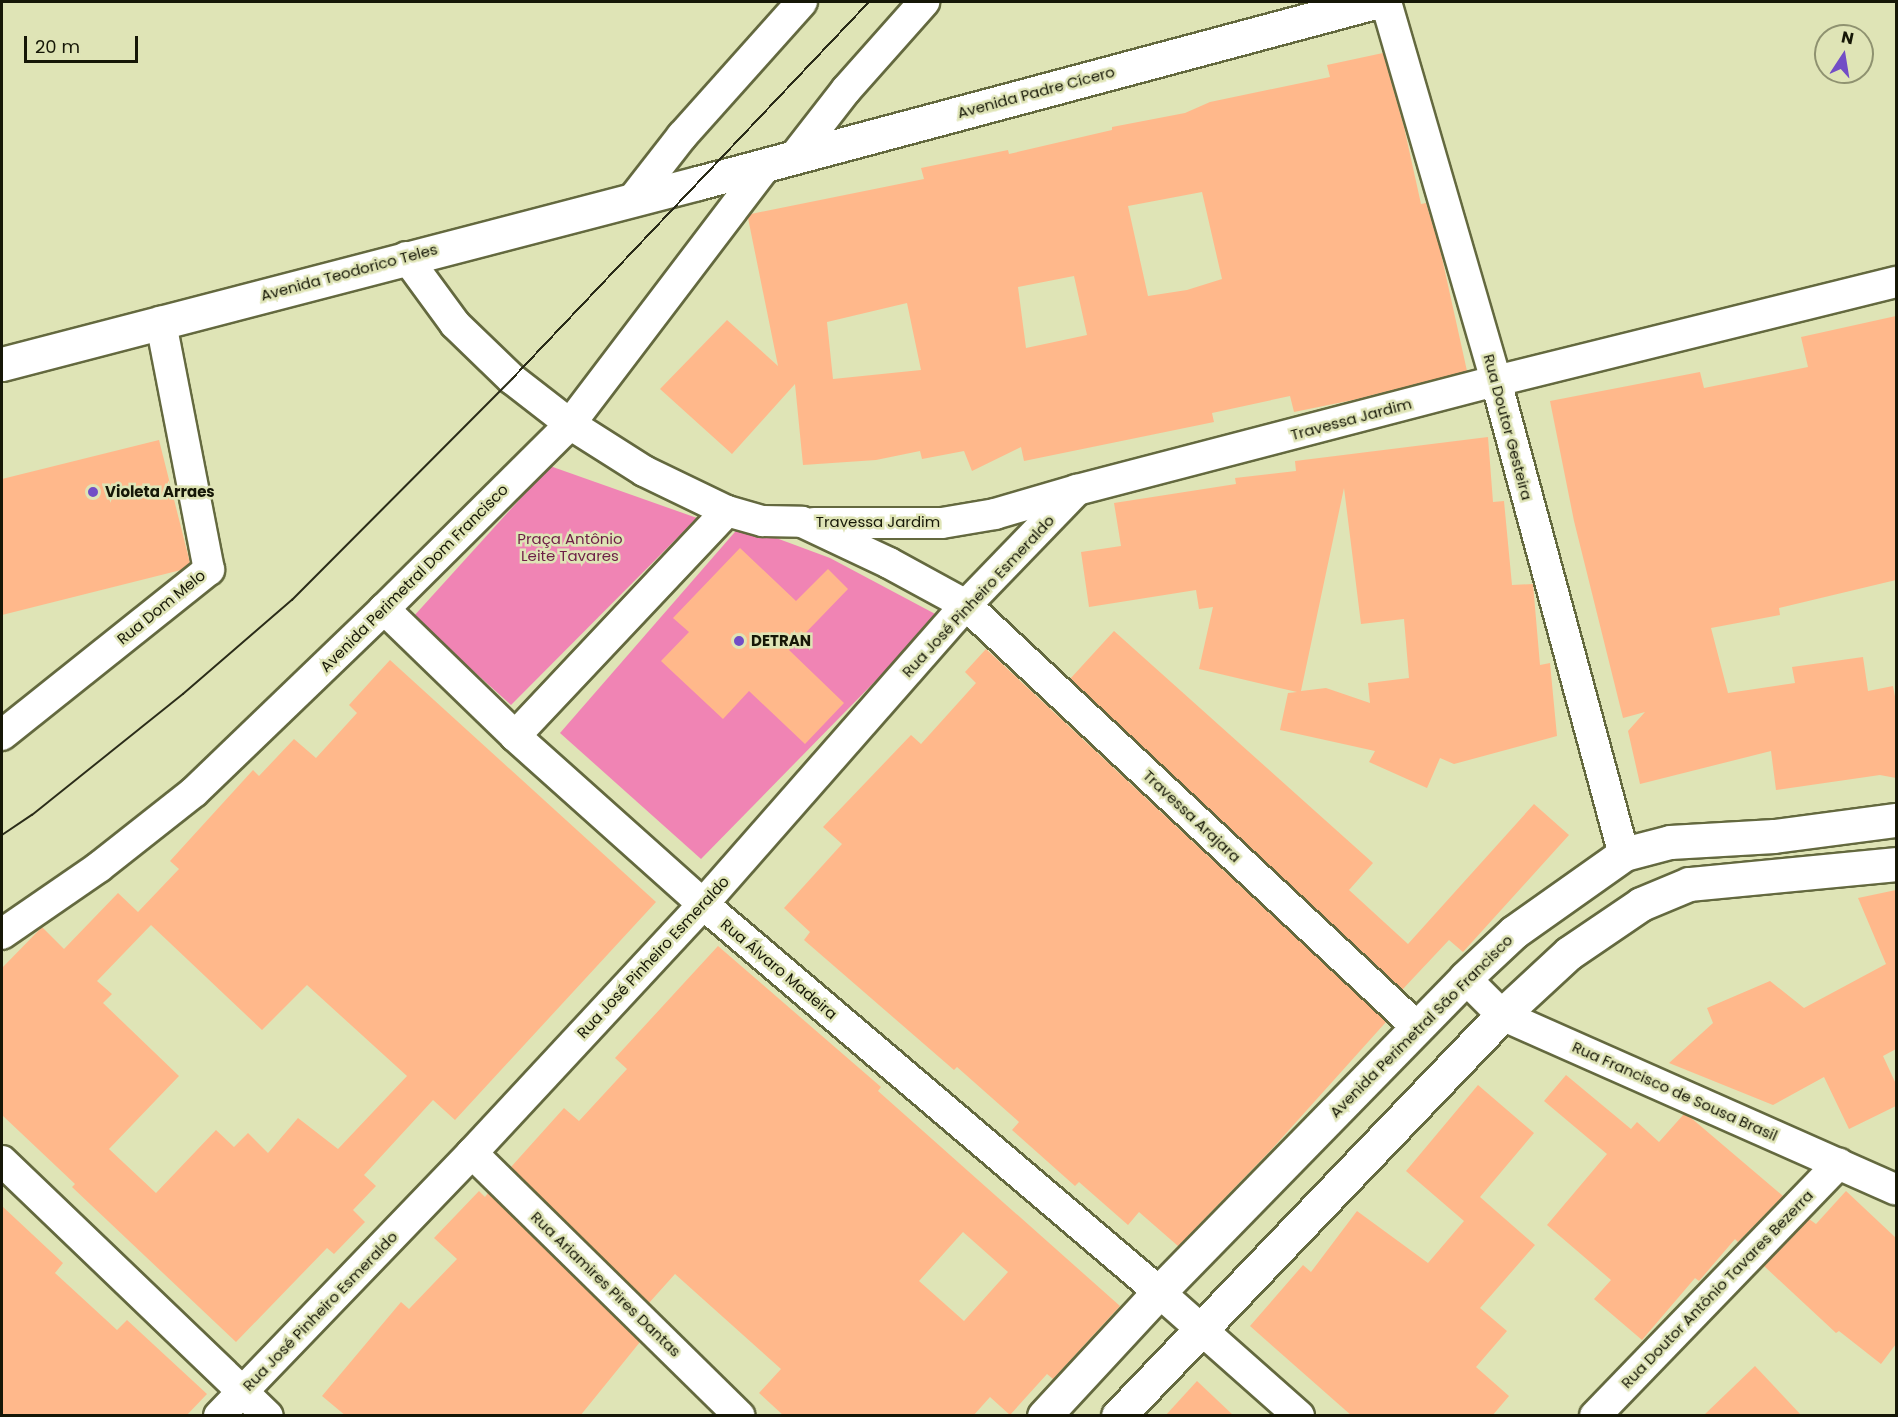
<!DOCTYPE html>
<html>
<head>
<meta charset="utf-8">
<style>
  body { margin:0 }
  #map { position:relative; width:1898px; height:1417px; overflow:hidden; background:#dfe4b6; font-family:Poppins,sans-serif }
  div>[style] { position:absolute }
  .green>* { inset:0; background:#f084b4 }
  .building>* { inset:0; background:#ffb88b }
  .roads { filter:drop-shadow(2px 0 #64693f) drop-shadow(-2px 0 #64693f) drop-shadow(0 2px #64693f) drop-shadow(0 -2px #64693f) }
  .street>* { height:30px; margin:-15px; padding:0 15px; transform-origin:15px; border-radius:15px; background:#fff }
  .secondary>* { height:33px; margin:-16.5px; padding:0 16.5px; transform-origin:16.5px; border-radius:16.5px; background:#fff }
  .tram>* { height:1.5px; margin:-0.75px; padding:0 0.75px; transform-origin:0.75px; border-radius:0.75px; background:#2b2c19 }
  .dots>* { width:16px; height:16px; translate:-50% -50%; box-sizing:border-box; border:3px solid #dfe4b6; border-radius:50% }
  span { translate:-50% -50%; white-space:nowrap; text-align:center; line-height:1.15; -webkit-text-stroke:5px #dfe4b6; paint-order:stroke }
  .street-label { font-size:15px; color:#161707 }
  .poi-label { font-size:15px; color:#161707; font-weight:700 }
  .left { translate:0 -50%; text-align:left }
  .park-label { font-size:15px; color:#6d1e46 }
  .frame { position:absolute; inset:0; border:3px solid #161707; pointer-events:none }
  .north { position:absolute; left:1814px; top:24px; width:60px; height:60px; box-sizing:border-box; background:#dfe4b6; border:2px solid #8f9270; border-radius:50%; rotate:12deg; font-size:16px; font-weight:700; line-height:24px; text-align:center; color:#161707 }
  .north::after { content:''; display:block; margin:auto; width:21px; height:27px; background:#724dc6; clip-path:polygon(50% 0,100% 100%,50% 72%,0 100%) }
  .scale { position:absolute; left:24px; top:36px; width:114px; height:27px; box-sizing:border-box; border:3px solid #161707; border-top:0; padding-left:8px; font-size:18px; line-height:21px; white-space:nowrap; color:#161707; -webkit-text-stroke:4px #dfe4b6; paint-order:stroke }
</style>
</head>
<body>
<div id="map">
  <div class="green">
    <i style="clip-path:polygon(550px 466px,697px 518px,511px 705px,413px 617px)"></i>
    <i style="clip-path:polygon(741px 525px,830px 558px,939px 616px,701px 859px,560px 733px)"></i>
  </div>
  <div class="building">
    <i style="clip-path:polygon(evenodd,1383px 53px,1404px 127px,1421px 204px,1426px 203px,1440px 249px,1467px 371px,1353px 400px,1294px 412px,1290px 396px,1212px 413px,1214px 422px,1024px 461px,1021px 447px,972px 471px,964px 451px,922px 459px,920px 451px,876px 460px,803px 465px,795px 384px,732px 454px,660px 389px,727px 320px,778px 366px,748px 218px,751px 214px,924px 179px,921px 168px,1008px 150px,1009px 154px,1112px 130px,1112px 127px,1185px 113px,1210px 102px,1330px 77px,1327px 65px,1383px 53px,1202px 192px,1222px 279px,1187px 290px,1148px 296px,1128px 206px,1202px 192px,1383px 53px,1074px 276px,1087px 335px,1026px 348px,1018px 287px,1074px 276px,1383px 53px,907px 303px,921px 370px,833px 379px,827px 322px,907px 303px)"></i>
    <i style="clip-path:polygon(1896px 316px,1896px 580px,1779px 608px,1780px 615px,1711px 628px,1728px 693px,1795px 683px,1792px 667px,1863px 657px,1868px 691px,1893px 686px,1896px 702px,1896px 778px,1880px 775px,1776px 790px,1771px 751px,1640px 784px,1628px 731px,1645px 712px,1623px 718px,1574px 521px,1550px 401px,1700px 372px,1704px 388px,1808px 367px,1801px 337px)"></i>
    <i style="clip-path:polygon(evenodd,1488px 437px,1493px 502px,1504px 501px,1512px 585px,1533px 584px,1540px 665px,1550px 663px,1557px 736px,1454px 764px,1440px 758px,1427px 788px,1369px 762px,1375px 751px,1280px 730px,1288px 693px,1297px 692px,1199px 669px,1213px 607px,1199px 609px,1196px 590px,1089px 607px,1081px 552px,1121px 546px,1114px 503px,1236px 484px,1235px 478px,1296px 471px,1295px 461px,1488px 437px,1344px 488px,1361px 624px,1404px 619px,1409px 678px,1368px 683px,1370px 703px,1326px 688px,1301px 691px,1344px 488px)"></i>
    <i style="clip-path:polygon(159px 440px,190px 563px,181px 570px,2px 615px,2px 479px)"></i>
    <i style="clip-path:polygon(740px 548px,796px 601px,828px 569px,848px 589px,789px 650px,844px 703px,805px 744px,749px 691px,723px 719px,661px 661px,689px 632px,673px 618px)"></i>
    <i style="clip-path:polygon(1114px 631px,1373px 863px,1349px 890px,1408px 944px,1534px 804px,1569px 835px,1463px 952px,1449px 940px,1402px 990px,1070px 679px)"></i>
    <i style="clip-path:polygon(986px 649px,1386px 1022px,1271px 1150px,1178px 1246px,1139px 1212px,1128px 1225px,1079px 1182px,1075px 1186px,1012px 1130px,1019px 1122px,957px 1067px,954px 1070px,804px 940px,810px 932px,784px 908px,842px 844px,823px 827px,911px 735px,921px 744px,976px 683px,965px 672px)"></i>
    <i style="clip-path:polygon(evenodd,390px 660px,656px 902px,455px 1120px,433px 1100px,364px 1175px,376px 1186px,353px 1210px,365px 1222px,334px 1254px,327px 1248px,236px 1342px,72px 1187px,75px 1184px,2px 1115px,2px 968px,42px 927px,64px 949px,118px 893px,138px 912px,179px 869px,170px 861px,253px 770px,259px 776px,294px 739px,316px 758px,357px 713px,349px 705px,390px 660px,151px 925px,262px 1030px,307px 985px,407px 1076px,338px 1149px,298px 1118px,268px 1153px,248px 1133px,234px 1147px,216px 1130px,156px 1193px,109px 1149px,179px 1076px,103px 1003px,112px 994px,97px 981px,151px 925px)"></i>
    <i style="clip-path:polygon(1896px 890px,1896px 1049px,1883px 1056px,1896px 1084px,1896px 1106px,1849px 1129px,1824px 1077px,1773px 1105px,1669px 1063px,1713px 1023px,1707px 1008px,1770px 981px,1804px 1008px,1886px 964px,1858px 898px)"></i>
    <i style="clip-path:polygon(evenodd,718px 946px,881px 1087px,878px 1091px,1120px 1306px,1053px 1379px,1047px 1374px,1010px 1415px,990px 1397px,973px 1416px,784px 1416px,759px 1393px,781px 1369px,675px 1274px,649px 1303px,511px 1167px,564px 1108px,579px 1121px,627px 1069px,615px 1058px,718px 946px,963px 1232px,1008px 1272px,964px 1321px,919px 1281px,963px 1232px)"></i>
    <i style="clip-path:polygon(1566px 1075px,1631px 1129px,1637px 1122px,1659px 1142px,1684px 1114px,1690px 1117px,1783px 1196px,1738px 1242px,1735px 1239px,1699px 1281px,1695px 1278px,1642px 1340px,1594px 1299px,1611px 1280px,1547px 1225px,1607px 1154px,1544px 1101px)"></i>
    <i style="clip-path:polygon(1478px 1085px,1534px 1133px,1480px 1197px,1535px 1245px,1480px 1308px,1507px 1331px,1476px 1367px,1509px 1396px,1492px 1416px,1352px 1416px,1250px 1326px,1303px 1265px,1311px 1272px,1357px 1211px,1428px 1263px,1464px 1221px,1406px 1171px)"></i>
    <i style="clip-path:polygon(479px 1191px,485px 1197px,488px 1193px,640px 1342px,580px 1416px,346px 1416px,322px 1396px,401px 1302px,409px 1309px,457px 1259px,434px 1238px)"></i>
    <i style="clip-path:polygon(1846px 1191px,1896px 1238px,1896px 1344px,1881px 1364px,1839px 1331px,1836px 1333px,1764px 1266px,1809px 1219px,1816px 1224px)"></i>
    <i style="clip-path:polygon(2px 1206px,63px 1263px,55px 1273px,117px 1330px,127px 1320px,207px 1394px,186px 1416px,2px 1416px)"></i>
    <i style="clip-path:polygon(1755px 1366px,1802px 1416px,1703px 1416px)"></i>
    <i style="clip-path:polygon(1197px 1381px,1234px 1416px,1165px 1416px)"></i>
  </div>
  <div class="roads">
    <div class="street">
      <i style="left:1386px;top:2px;width:395px;rotate:73.8deg"></i>
      <i style="left:1496px;top:381px;width:490px;rotate:74.9deg"></i>
      <i style="left:794px;top:157px;width:85px;rotate:-52.2deg"></i>
      <i style="left:846px;top:90px;width:118px;rotate:-48.4deg"></i>
      <i style="left:633px;top:199px;width:80px;rotate:-52.1deg"></i>
      <i style="left:682px;top:136px;width:180px;rotate:-48.2deg"></i>
      <i style="left:406px;top:257px;width:83px;rotate:53.8deg"></i>
      <i style="left:455px;top:324px;width:79px;rotate:44deg"></i>
      <i style="left:512px;top:379px;width:73px;rotate:37.8deg"></i>
      <i style="left:570px;top:424px;width:88px;rotate:32.4deg"></i>
      <i style="left:644px;top:471px;width:92px;rotate:25.7deg"></i>
      <i style="left:727px;top:511px;width:37px;rotate:16deg"></i>
      <i style="left:763px;top:521px;width:39px;rotate:1deg"></i>
      <i style="left:802px;top:522px;width:96px;rotate:25.2deg"></i>
      <i style="left:889px;top:563px;width:88px;rotate:28.6deg"></i>
      <i style="left:966px;top:605px;width:618px;rotate:43.1deg"></i>
      <i style="left:814px;top:523px;width:128px"></i>
      <i style="left:942px;top:523px;width:54px;rotate:-9.6deg"></i>
      <i style="left:995px;top:514px;width:85px;rotate:-16.3deg"></i>
      <i style="left:1077px;top:490px;width:433px;rotate:-14.6deg"></i>
      <i style="left:1496px;top:381px;width:412px;rotate:-13.9deg"></i>
      <i style="left:384px;top:609px;width:182px;rotate:44.1deg"></i>
      <i style="left:515px;top:736px;width:252px;rotate:41.8deg"></i>
      <i style="left:703px;top:904px;width:599px;rotate:40.39deg"></i>
      <i style="left:1159px;top:1292px;width:187px;rotate:41.5deg"></i>
      <i style="left:2px;top:735px;width:265px;rotate:-38.6deg"></i>
      <i style="left:209px;top:570px;width:253px;rotate:-101deg"></i>
      <i style="left:515px;top:736px;width:309px;rotate:-46.7deg"></i>
      <i style="left:2px;top:934px;width:118px;rotate:-34.6deg"></i>
      <i style="left:99px;top:867px;width:121px;rotate:-38.3deg"></i>
      <i style="left:194px;top:792px;width:264px;rotate:-43.9deg"></i>
      <i style="left:384px;top:609px;width:262px;rotate:-44.8deg"></i>
      <i style="left:570px;top:424px;width:326px;rotate:-52.8deg"></i>
      <i style="left:1465px;top:978px;width:52px;rotate:45deg"></i>
      <i style="left:1502px;top:1015px;width:431px;rotate:23.9deg"></i>
      <i style="left:472px;top:1153px;width:375px;rotate:44.5deg"></i>
      <i style="left:2px;top:1161px;width:368px;rotate:43.8deg"></i>
      <i style="left:219px;top:1416px;width:365px;rotate:-46.1deg"></i>
      <i style="left:472px;top:1153px;width:340px;rotate:-47.1deg"></i>
      <i style="left:703px;top:904px;width:398px;rotate:-48.7deg"></i>
      <i style="left:966px;top:605px;width:160px;rotate:-46deg"></i>
      <i style="left:1595px;top:1416px;width:351px;rotate:-46deg"></i>
    </div>
    <div class="secondary">
      <i style="left:2px;top:364px;width:719px;rotate:-14.58deg"></i>
      <i style="left:698px;top:183px;width:701px;rotate:-14.97deg"></i>
      <i style="left:1044px;top:1416px;width:169px;rotate:-47.2deg"></i>
      <i style="left:1159px;top:1292px;width:438px;rotate:-45.7deg"></i>
      <i style="left:1465px;top:978px;width:67px;rotate:-43.2deg"></i>
      <i style="left:1514px;top:932px;width:135px;rotate:-35.3deg"></i>
      <i style="left:1624px;top:854px;width:48px;rotate:-14.6deg"></i>
      <i style="left:1670px;top:842px;width:104px;rotate:-3.3deg"></i>
      <i style="left:1774px;top:836px;width:123px;rotate:-7.5deg"></i>
      <i style="left:1118px;top:1416px;width:555px;rotate:-46.24deg"></i>
      <i style="left:1502px;top:1015px;width:91px;rotate:-42.8deg"></i>
      <i style="left:1569px;top:953px;width:87px;rotate:-34.2deg"></i>
      <i style="left:1641px;top:904px;width:52px;rotate:-22.6deg"></i>
      <i style="left:1689px;top:884px;width:208px;rotate:-5.5deg"></i>
    </div>
  </div>
  <div class="tram">
    <i style="left:2px;top:835px;width:36px;rotate:-34deg"></i>
    <i style="left:32px;top:815px;width:193px;rotate:-38.7deg"></i>
    <i style="left:183px;top:694px;width:144px;rotate:-40.8deg"></i>
    <i style="left:292px;top:600px;width:312px;rotate:-45.1deg"></i>
    <i style="left:512px;top:379px;width:519px;rotate:-46.56deg"></i>
  </div>
  <div class="dots">
    <i style="left:93px;top:492px;background:#724dc6"></i>
    <i style="left:739px;top:641px;background:#724dc6"></i>
  </div>
  <div class="street-label">
    <span style="left:1036px;top:92px;rotate:-15deg">Avenida Padre Cícero</span>
    <span style="left:349px;top:272px;rotate:-15deg">Avenida Teodorico Teles</span>
    <span style="left:1351px;top:419px;rotate:-15deg">Travessa Jardim</span>
    <span style="left:1508px;top:427px;rotate:75deg">Rua Doutor Gesteira</span>
    <span style="left:878px;top:522px">Travessa Jardim</span>
    <span style="left:414px;top:578px;rotate:-45deg">Avenida Perimetral Dom Francisco</span>
    <span style="left:978px;top:596px;rotate:-47deg">Rua José Pinheiro Esmeraldo</span>
    <span style="left:161px;top:607px;rotate:-39deg">Rua Dom Melo</span>
    <span style="left:1192px;top:816px;rotate:43deg">Travessa Arajara</span>
    <span style="left:653px;top:957px;rotate:-47deg">Rua José Pinheiro Esmeraldo</span>
    <span style="left:779px;top:969px;rotate:40deg">Rua Álvaro Madeira</span>
    <span style="left:1421px;top:1026px;rotate:-45deg">Avenida Perimetral São Francisco</span>
    <span style="left:1675px;top:1091px;rotate:24deg">Rua Francisco de Sousa Brasil</span>
    <span style="left:606px;top:1284px;rotate:44deg">Rua Ariamires Pires Dantas</span>
    <span style="left:1717px;top:1289px;rotate:-46deg">Rua Doutor Antônio Tavares Bezerra</span>
    <span style="left:320px;top:1311px;rotate:-46deg">Rua José Pinheiro Esmeraldo</span>
  </div>
  <div class="poi-label">
    <span class="left" style="left:105px;top:492px">Violeta Arraes</span>
    <span class="left" style="left:751px;top:641px">DETRAN</span>
  </div>
  <div class="park-label">
    <span style="left:570px;top:547px">Praça Antônio<br>Leite Tavares</span>
  </div>
  <div class="frame"></div>
  <div class="north">N</div>
  <div class="scale">20 m</div>
</div>
</body>
</html>
